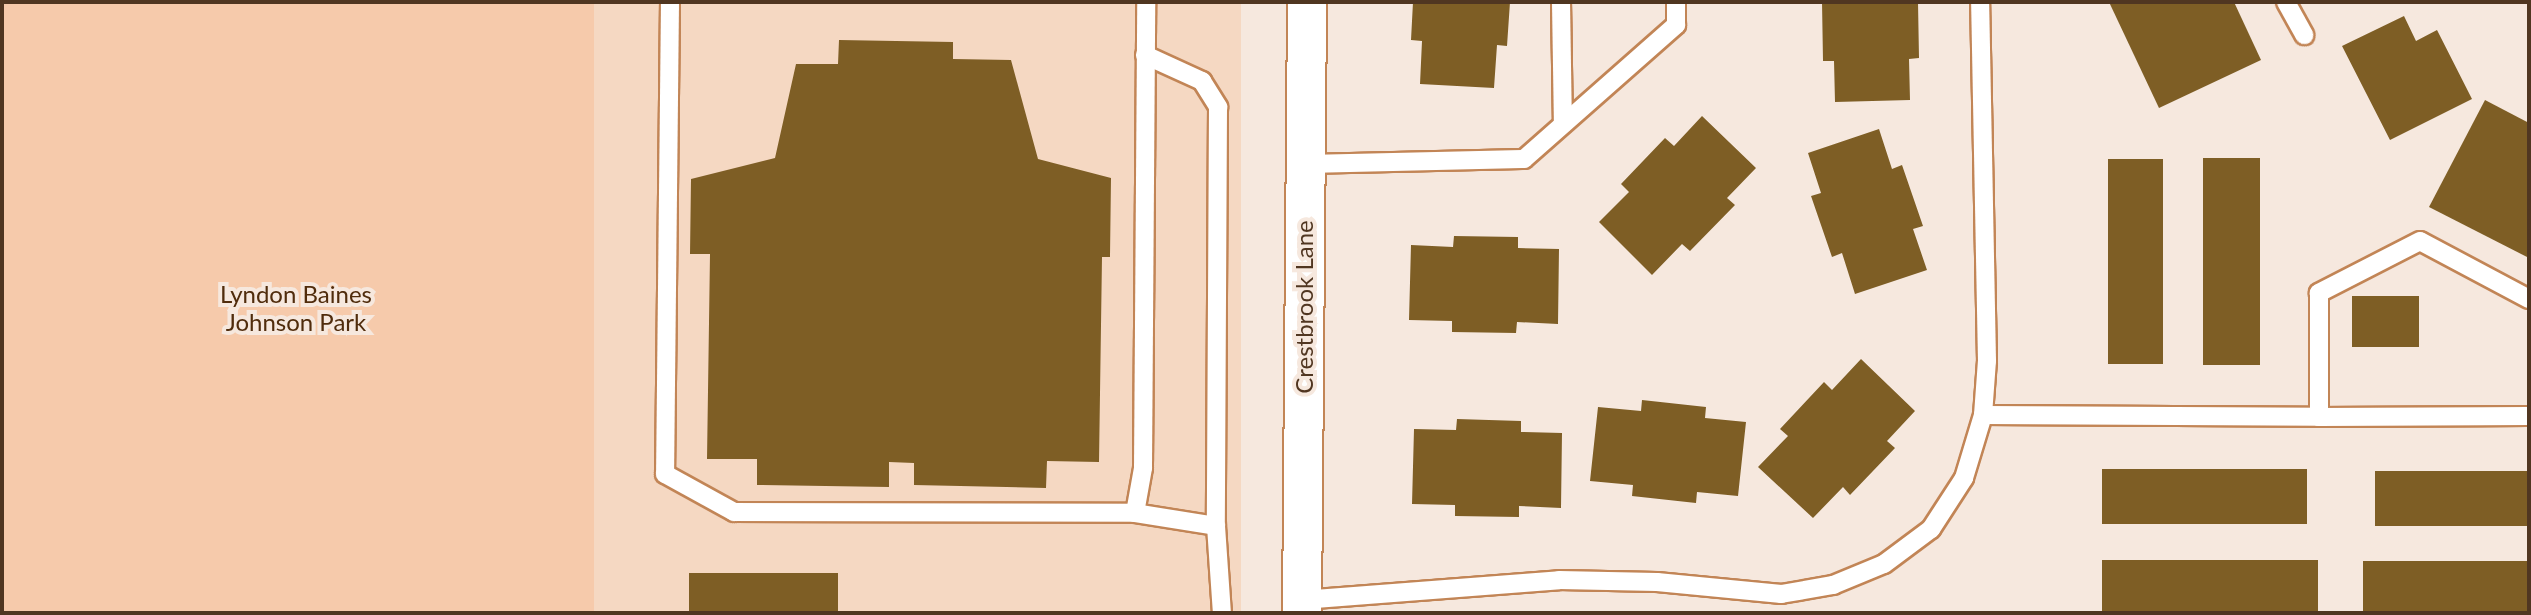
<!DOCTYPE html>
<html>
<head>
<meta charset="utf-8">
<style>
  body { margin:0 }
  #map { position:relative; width:2531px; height:615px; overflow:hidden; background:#f6e8de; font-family:Lato,sans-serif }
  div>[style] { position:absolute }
  .built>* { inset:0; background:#f5d8c2; transform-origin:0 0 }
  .green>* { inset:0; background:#f6caab; transform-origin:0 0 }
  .building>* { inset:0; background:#7e5e25; transform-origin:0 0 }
  .roads { filter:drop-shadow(2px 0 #c28556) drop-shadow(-2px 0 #c28556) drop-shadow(0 2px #c28556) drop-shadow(0 -2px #c28556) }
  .lane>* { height:18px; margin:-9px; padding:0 9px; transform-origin:9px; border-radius:9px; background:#fff }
  .street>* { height:38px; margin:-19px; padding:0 19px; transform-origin:19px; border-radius:19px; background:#fff }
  span { translate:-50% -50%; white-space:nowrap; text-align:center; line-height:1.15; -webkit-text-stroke:8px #f6e8de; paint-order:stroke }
  .park-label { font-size:24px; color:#502c0c }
  .street-label { font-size:24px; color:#503621 }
  .frame { position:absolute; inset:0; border:4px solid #503621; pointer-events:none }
</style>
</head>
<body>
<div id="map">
  <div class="built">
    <i style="left:363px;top:2px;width:878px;height:611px"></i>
  </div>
  <div class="green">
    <i style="left:2px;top:2px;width:592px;height:611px"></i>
  </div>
  <div class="building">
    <i style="clip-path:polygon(1413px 2px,1510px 2px,1507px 46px,1497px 45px,1494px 88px,1420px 84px,1422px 41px,1411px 40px)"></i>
    <i style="clip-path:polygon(1822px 2px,1918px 2px,1919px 58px,1909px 59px,1910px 100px,1835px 102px,1834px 61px,1823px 61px)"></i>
    <i style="clip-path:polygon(2109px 2px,2234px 2px,2261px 60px,2159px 108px)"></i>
    <i style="clip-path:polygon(2404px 16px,2416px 41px,2437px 30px,2472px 99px,2390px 140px,2342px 46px)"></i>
    <i style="clip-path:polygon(839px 40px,953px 42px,953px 59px,1011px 60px,1038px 159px,1111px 178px,1110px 257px,1102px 257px,1099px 462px,1047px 461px,1046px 488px,914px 485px,914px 463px,889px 462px,889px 487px,757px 485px,757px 459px,707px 459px,710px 254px,690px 254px,691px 179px,775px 158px,796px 64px,838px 64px)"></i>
    <i style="clip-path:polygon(2485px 100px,2529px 123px,2529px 258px,2429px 207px)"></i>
    <i style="clip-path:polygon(1702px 116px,1756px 168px,1727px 198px,1735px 205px,1690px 251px,1682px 244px,1652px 275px,1599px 222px,1629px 192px,1621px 184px,1665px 138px,1674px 146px)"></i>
    <i style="clip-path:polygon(1879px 129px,1892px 169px,1902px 165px,1923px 226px,1913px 229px,1927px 270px,1855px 294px,1842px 253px,1832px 257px,1811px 196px,1821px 193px,1808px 153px)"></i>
    <i style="left:2203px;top:158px;width:57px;height:207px"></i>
    <i style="left:2108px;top:159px;width:55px;height:205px"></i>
    <i style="clip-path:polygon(1454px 236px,1518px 237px,1518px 248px,1559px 249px,1558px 324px,1517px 322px,1516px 333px,1452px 332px,1452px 321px,1409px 320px,1411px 245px,1453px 247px)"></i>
    <i style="left:2352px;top:296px;width:67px;height:51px"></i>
    <i style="clip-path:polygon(1861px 359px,1915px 411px,1887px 441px,1895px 448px,1850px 495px,1843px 487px,1813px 518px,1758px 467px,1788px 436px,1780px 429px,1824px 382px,1832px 390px)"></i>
    <i style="clip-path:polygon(1642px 400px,1706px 407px,1705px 418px,1746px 422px,1738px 496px,1697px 492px,1696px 503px,1632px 496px,1633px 485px,1590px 481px,1598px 407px,1641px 411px)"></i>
    <i style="clip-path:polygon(1457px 419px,1521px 421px,1521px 432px,1562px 433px,1561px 508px,1519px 506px,1519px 517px,1455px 516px,1455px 505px,1412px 504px,1414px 429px,1456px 430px)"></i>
    <i style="left:2102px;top:469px;width:205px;height:55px"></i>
    <i style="left:2375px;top:471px;width:154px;height:55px"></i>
    <i style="left:2102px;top:560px;width:216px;height:53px"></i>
    <i style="left:2363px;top:561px;width:166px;height:52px"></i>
    <i style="left:689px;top:573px;width:149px;height:40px"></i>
  </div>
  <div class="roads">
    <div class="lane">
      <i style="left:670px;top:2px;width:472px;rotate:90.6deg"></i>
      <i style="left:665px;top:474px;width:79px;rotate:28.8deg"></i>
      <i style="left:734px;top:512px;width:401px;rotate:0.1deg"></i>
      <i style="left:1135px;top:513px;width:46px;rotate:-79.9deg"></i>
      <i style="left:1143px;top:468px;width:466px;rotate:-89.6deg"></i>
      <i style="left:1561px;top:2px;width:122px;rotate:89.1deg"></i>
      <i style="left:2286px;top:2px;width:38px;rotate:61deg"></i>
      <i style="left:1145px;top:55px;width:63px;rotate:24.5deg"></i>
      <i style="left:1202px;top:81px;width:31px;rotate:58deg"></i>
      <i style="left:1218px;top:107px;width:419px;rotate:90.3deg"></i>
      <i style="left:1216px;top:526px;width:87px;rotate:86.1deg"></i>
      <i style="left:1305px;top:164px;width:219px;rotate:-1.3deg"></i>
      <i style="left:1524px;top:159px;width:203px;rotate:-41.4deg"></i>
      <i style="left:1676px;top:25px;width:23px;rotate:-90deg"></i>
      <i style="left:2529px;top:299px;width:123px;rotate:-152deg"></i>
      <i style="left:2420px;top:241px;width:114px;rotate:152.8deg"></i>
      <i style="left:2319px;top:293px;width:124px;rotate:90deg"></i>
      <i style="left:2319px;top:417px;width:210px;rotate:-0.3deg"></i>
      <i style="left:1983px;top:415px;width:336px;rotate:0.3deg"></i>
      <i style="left:1135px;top:513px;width:82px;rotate:9.1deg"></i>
      <i style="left:1302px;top:600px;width:258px;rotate:-4.4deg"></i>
      <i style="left:1559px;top:580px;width:98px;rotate:1.2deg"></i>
      <i style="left:1657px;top:582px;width:125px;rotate:5.5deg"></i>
      <i style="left:1781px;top:594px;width:53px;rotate:-9.8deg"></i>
      <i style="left:1833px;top:585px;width:55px;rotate:-22.4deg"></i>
      <i style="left:1884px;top:564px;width:59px;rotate:-36.7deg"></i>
      <i style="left:1931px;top:529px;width:61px;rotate:-57.1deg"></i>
      <i style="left:1964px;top:478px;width:66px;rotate:-73.2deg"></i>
      <i style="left:1983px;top:415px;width:54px;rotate:-85.8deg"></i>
      <i style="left:1987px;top:361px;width:359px;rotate:-91.1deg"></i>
    </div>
    <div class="street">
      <i style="left:1302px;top:613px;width:611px;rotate:-89.53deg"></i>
    </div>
  </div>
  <div class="park-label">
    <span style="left:296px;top:308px">Lyndon Baines<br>Johnson Park</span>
  </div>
  <div class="street-label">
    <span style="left:1304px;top:307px;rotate:-90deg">Crestbrook Lane</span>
  </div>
  <div class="frame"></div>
</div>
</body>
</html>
